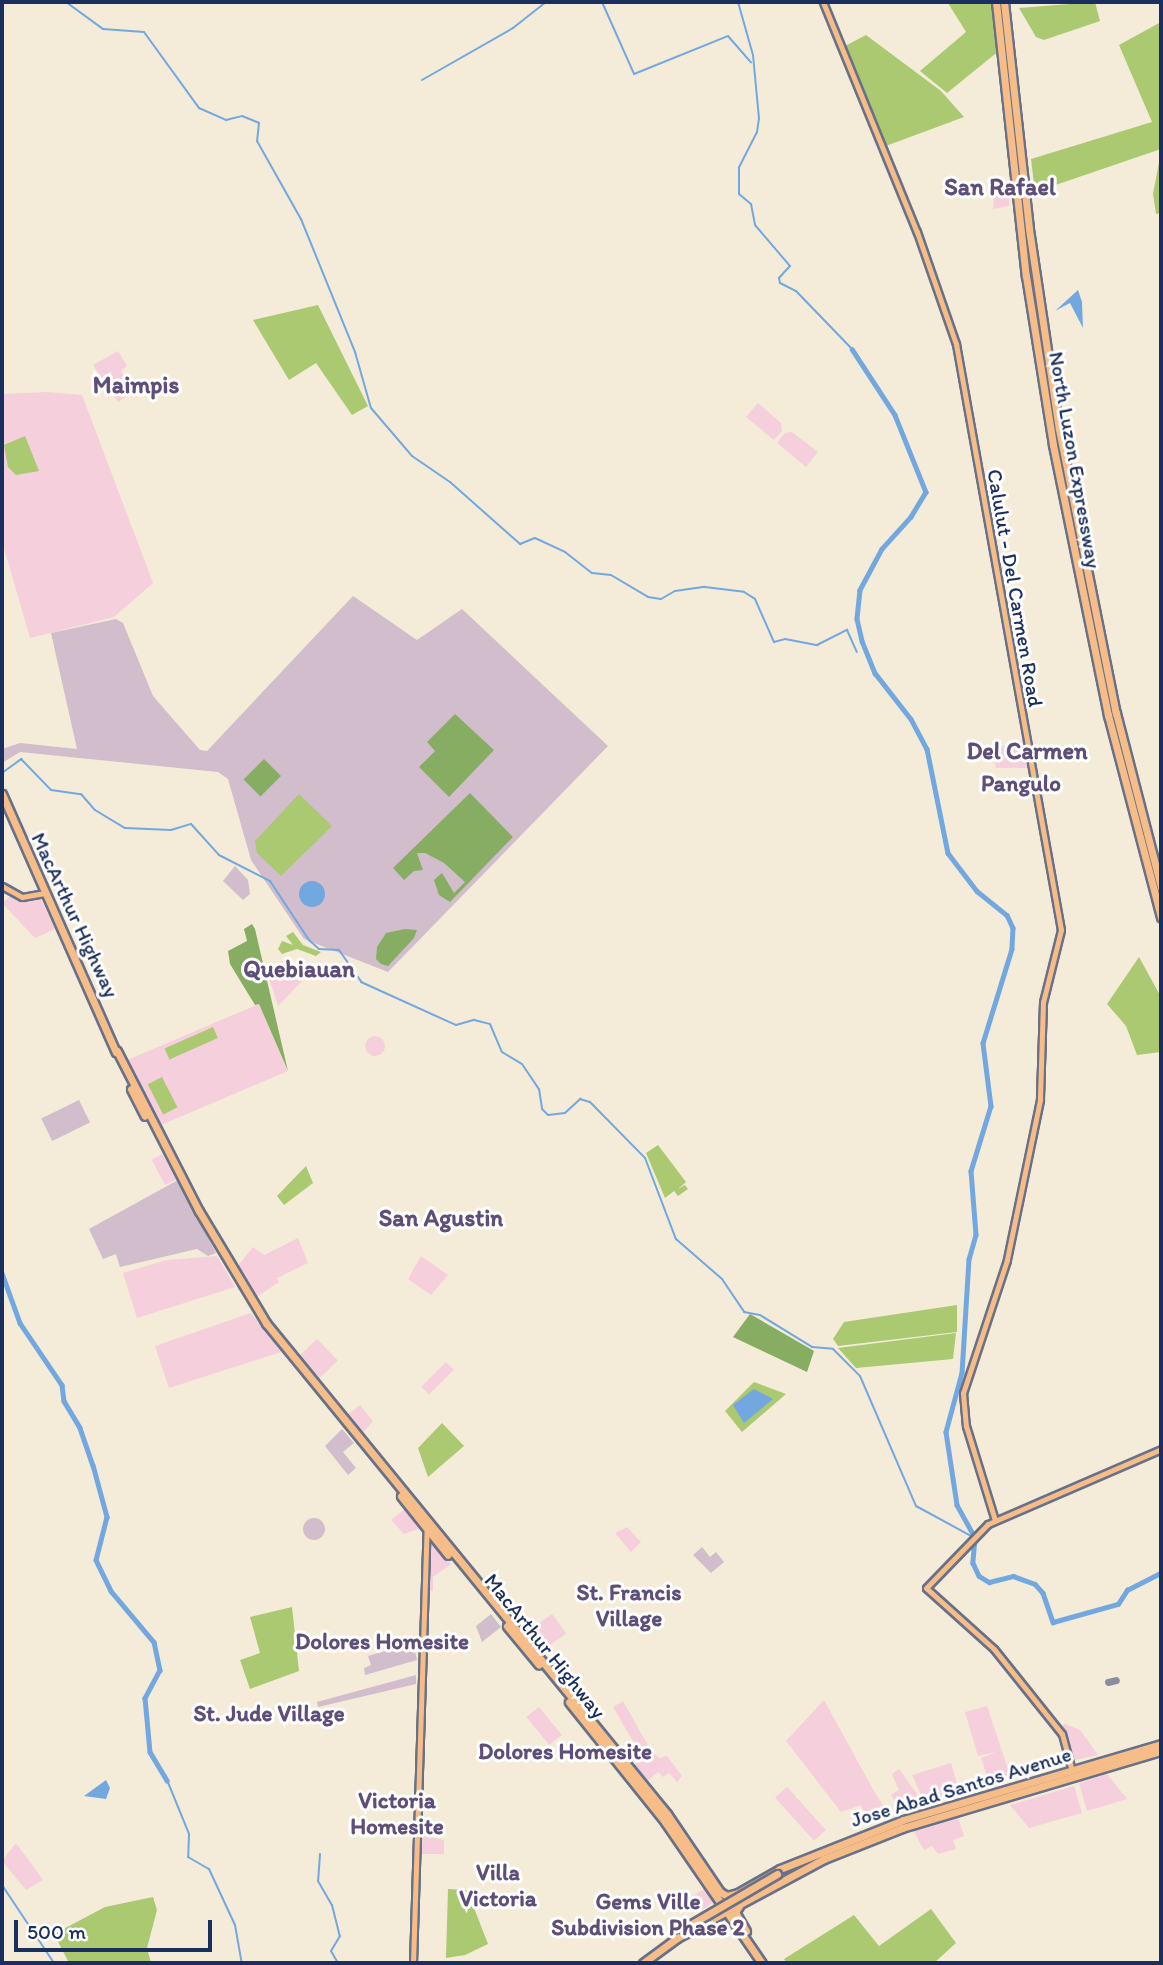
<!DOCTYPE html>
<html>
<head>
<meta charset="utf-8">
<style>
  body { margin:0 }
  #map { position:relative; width:1163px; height:1965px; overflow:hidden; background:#f4ecd8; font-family:Itim,sans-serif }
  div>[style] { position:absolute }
  .built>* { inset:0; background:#f5cfdb; transform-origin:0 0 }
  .round { border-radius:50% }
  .industrial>* { inset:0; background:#d1bdcc; transform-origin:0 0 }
  .green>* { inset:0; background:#aac971; transform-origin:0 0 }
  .forest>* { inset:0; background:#87ad63; transform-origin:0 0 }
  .water>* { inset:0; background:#73a7e0 }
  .stream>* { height:2px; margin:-1px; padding:0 1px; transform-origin:1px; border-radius:1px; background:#73a7e0 }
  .river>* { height:4.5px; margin:-2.25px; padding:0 2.25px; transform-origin:2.25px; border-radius:2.25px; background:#73a7e0 }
  .taxiway>* { height:7px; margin:-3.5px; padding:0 3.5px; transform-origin:3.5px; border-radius:3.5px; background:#888e9b }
  .roads { filter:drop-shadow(2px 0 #677189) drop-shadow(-2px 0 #677189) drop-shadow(0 2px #677189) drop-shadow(0 -2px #677189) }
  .major>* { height:5px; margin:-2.5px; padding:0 2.5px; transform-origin:2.5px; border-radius:2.5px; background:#f7bd88 }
  .highway>* { height:7px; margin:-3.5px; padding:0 3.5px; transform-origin:3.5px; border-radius:3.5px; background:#f7bd88 }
  .bridges { filter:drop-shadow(2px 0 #677189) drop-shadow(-2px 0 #677189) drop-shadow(0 2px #677189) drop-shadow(0 -2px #677189) }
  .highway-bridge>* { height:7px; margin:-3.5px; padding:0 3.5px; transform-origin:3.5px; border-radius:3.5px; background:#f7bd88 }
  span { translate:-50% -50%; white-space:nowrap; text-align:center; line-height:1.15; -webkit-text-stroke:6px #fff; paint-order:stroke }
  .street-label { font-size:21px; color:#1b2f5e }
  .neighbourhood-label { font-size:23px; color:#5e4f79; font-weight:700 }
  .quarter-label { font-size:24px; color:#5e4f79; font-weight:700 }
  .frame { position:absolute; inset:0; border:4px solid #1b2f5e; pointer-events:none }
  .scale { position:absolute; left:14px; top:1920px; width:198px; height:32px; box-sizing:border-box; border:4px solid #1b2f5e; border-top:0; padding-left:9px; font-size:21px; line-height:24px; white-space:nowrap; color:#1b2f5e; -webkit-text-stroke:5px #fff; paint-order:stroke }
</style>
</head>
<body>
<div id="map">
  <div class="built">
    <i style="clip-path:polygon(995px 186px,1010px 186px,1009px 206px,993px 209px)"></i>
    <i style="clip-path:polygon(118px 351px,127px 366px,121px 371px,133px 391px,118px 402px,93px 365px)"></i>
    <i style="clip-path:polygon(48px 392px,82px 395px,153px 583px,114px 617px,30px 638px,2px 541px,2px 394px)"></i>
    <i style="clip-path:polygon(758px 403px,781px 423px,782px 431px,774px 440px,746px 417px)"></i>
    <i style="clip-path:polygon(792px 432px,818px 452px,806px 467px,777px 443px,785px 433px)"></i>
    <i style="clip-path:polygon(1023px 740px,1029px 768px,996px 768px,993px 749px)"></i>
    <i style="clip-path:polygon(11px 896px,40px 897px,55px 929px,35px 938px,2px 903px)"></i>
    <i style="clip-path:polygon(284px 960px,303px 980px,278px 1006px,267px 972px)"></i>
    <i style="left:259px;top:1004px;width:73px;height:142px;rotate:67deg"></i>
    <i class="round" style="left:365px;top:1036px;width:20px;height:20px"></i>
    <i style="clip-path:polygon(162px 1154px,177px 1179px,165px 1185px,152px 1160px)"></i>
    <i style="clip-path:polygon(298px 1238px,308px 1263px,277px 1278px,279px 1282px,255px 1298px,237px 1267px,253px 1247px,264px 1255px)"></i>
    <i style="clip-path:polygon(217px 1256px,235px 1287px,137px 1318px,123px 1273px,167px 1260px)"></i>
    <i style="clip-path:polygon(421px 1256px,448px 1275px,431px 1295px,408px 1279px)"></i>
    <i style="clip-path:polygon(251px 1313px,281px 1352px,169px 1388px,155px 1346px)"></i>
    <i style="left:317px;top:1339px;width:30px;height:25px;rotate:46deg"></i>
    <i style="left:446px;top:1362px;width:11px;height:35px;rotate:45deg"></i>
    <i style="clip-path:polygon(360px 1405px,373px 1421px,362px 1434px,347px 1415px)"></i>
    <i style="clip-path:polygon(406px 1508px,421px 1528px,404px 1534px,391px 1520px)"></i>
    <i style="clip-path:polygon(627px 1527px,641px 1542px,631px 1552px,615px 1533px)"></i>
    <i style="clip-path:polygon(437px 1543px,451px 1564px,433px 1577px,433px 1591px,428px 1591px,430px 1547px)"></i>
    <i style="left:552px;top:1614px;width:24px;height:34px;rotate:54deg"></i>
    <i style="clip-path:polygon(824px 1700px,875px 1793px,890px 1816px,869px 1824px,861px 1805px,841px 1812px,786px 1741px)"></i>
    <i style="clip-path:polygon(623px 1701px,650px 1749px,659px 1758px,667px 1756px,682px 1776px,677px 1782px,669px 1773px,663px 1777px,658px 1772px,646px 1782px,635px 1768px,638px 1750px,613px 1707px)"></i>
    <i style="clip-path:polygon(987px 1706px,1011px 1778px,990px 1785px,981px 1758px,996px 1752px,978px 1756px,965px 1712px)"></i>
    <i style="left:539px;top:1707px;width:36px;height:16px;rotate:51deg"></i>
    <i style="clip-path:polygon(1065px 1724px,1080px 1730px,1098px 1755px,1071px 1761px,1058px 1729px)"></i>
    <i style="clip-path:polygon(951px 1763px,960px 1794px,926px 1806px,912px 1775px)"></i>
    <i style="clip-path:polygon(899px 1769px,915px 1791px,923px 1805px,902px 1812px,891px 1795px,899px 1790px,892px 1774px)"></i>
    <i style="clip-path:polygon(1107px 1774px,1127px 1799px,1087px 1811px,1079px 1783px)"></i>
    <i style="clip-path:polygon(1074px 1786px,1082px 1813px,1029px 1828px,1010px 1805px)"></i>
    <i style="left:787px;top:1787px;width:58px;height:16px;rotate:48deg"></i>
    <i style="clip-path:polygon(958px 1817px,964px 1836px,953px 1840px,956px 1849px,938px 1854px,932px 1846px,924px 1850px,913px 1830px)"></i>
    <i style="clip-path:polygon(422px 1835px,444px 1840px,444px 1854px,421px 1854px)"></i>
    <i style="clip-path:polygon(16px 1843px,43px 1880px,26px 1890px,2px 1861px)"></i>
    <i style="clip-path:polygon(707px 1887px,714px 1902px,699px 1912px,690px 1897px)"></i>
  </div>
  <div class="industrial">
    <i style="clip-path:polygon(353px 596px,417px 640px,462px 609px,608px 746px,388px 972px,304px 939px,251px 860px,228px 779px,218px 772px,20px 752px,2px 763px,2px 749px,20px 743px,77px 749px,51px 633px,116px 619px,123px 623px,153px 696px,200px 750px,207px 751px)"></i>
    <i style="clip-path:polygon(235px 866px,248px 880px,250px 894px,243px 900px,223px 881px)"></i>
    <i style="left:79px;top:1100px;width:25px;height:42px;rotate:64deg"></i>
    <i style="clip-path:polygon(178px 1180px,216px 1253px,208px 1256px,197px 1249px,120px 1267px,116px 1254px,103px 1259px,89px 1229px)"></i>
    <i style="clip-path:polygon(342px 1429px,354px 1443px,343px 1452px,356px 1468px,348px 1475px,325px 1446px)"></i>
    <i class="round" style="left:303px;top:1518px;width:22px;height:22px"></i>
    <i style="clip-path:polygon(702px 1547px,710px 1557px,716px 1552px,724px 1562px,711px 1573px,693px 1555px)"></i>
    <i style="clip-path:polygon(491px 1614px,501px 1627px,482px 1642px,476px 1626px)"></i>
    <i style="clip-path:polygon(413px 1643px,417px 1660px,365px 1675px,364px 1668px,371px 1665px,368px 1656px)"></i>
    <i style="clip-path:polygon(416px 1675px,416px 1684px,318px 1707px,317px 1702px)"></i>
  </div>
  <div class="green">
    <i style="clip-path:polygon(995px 2px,1000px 50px,947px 93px,920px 71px,966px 32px,948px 3px)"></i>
    <i style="clip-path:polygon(998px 2px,1003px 2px,1055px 436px,1024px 245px)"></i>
    <i style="clip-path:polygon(1095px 2px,1100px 21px,1044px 40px,1036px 37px,1019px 8px)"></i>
    <i style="clip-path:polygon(1161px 22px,1161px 149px,1035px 192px,1031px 159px,1152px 122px,1119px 45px)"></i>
    <i style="clip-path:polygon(866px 35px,941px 91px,964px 117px,883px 147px,845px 46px)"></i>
    <i style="clip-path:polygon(1161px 152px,1161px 213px,1156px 214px,1153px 194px)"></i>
    <i style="clip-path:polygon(318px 305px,368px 406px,352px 415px,316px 363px,289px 380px,253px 320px)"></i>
    <i style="clip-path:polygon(25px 436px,39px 471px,16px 475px,8px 467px,4px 445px)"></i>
    <i style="clip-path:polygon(1058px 452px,1161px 893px,1161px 914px,1121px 762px)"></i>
    <i style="clip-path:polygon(299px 794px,332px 826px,281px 876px,257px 853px,255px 841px)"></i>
    <i style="clip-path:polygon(293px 932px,303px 945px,321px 952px,316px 956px,297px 949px,282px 954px,278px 949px,282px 941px,293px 945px,286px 936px)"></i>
    <i style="clip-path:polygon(1139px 957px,1161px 997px,1161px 1052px,1137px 1055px,1126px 1026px,1107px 1004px)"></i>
    <i style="left:213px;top:1027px;width:12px;height:53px;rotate:66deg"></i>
    <i style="left:162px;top:1077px;width:34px;height:16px;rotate:63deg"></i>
    <i style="clip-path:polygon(658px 1145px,686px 1182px,678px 1189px,685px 1185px,688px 1189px,678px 1196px,674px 1191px,665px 1198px,646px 1153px)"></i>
    <i style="clip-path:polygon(306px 1166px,313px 1183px,284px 1205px,277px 1196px)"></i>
    <i style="clip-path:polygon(957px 1305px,957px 1332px,838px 1346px,833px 1339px,844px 1322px)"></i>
    <i style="clip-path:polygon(956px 1333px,953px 1359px,856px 1368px,838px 1348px)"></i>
    <i style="clip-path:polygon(754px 1382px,786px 1394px,742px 1432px,725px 1411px)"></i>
    <i style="clip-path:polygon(442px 1423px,464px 1446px,428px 1477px,418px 1448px)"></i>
    <i style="clip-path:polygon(292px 1607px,299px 1671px,250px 1689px,240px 1660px,260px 1653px,250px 1617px)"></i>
    <i style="clip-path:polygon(448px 1889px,467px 1890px,488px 1944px,465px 1955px,446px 1958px)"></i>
    <i style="clip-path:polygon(153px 1897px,157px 1910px,147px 1948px,151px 1963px,69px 1963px,54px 1934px,105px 1907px)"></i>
    <i style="clip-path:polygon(931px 1909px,956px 1943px,934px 1963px,787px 1963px,784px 1959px,854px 1915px,879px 1946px)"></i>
  </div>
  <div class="forest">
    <i style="clip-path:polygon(455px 714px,494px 750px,449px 797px,419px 767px,435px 751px,427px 742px)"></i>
    <i style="left:264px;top:759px;width:24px;height:29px;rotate:45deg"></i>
    <i style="clip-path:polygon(470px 793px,513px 837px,450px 902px,439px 895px,434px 880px,442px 873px,454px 893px,465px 882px,444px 863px,425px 853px,417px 853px,423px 870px,414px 871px,404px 880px,393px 868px)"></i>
    <i style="clip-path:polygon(252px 924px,255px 929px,288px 1071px,259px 1004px,255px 1005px,230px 964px,228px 951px,247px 941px,244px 929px)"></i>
    <i style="clip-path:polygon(405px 929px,417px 930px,414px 938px,388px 966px,381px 964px,376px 959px,377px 947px,386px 933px)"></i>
    <i style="clip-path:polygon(750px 1314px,814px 1351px,807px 1372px,733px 1337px)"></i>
  </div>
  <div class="water">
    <i style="clip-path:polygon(1078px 290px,1082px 302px,1083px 328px,1070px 303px,1055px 311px)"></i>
    <i class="round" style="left:299px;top:881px;width:26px;height:26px"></i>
    <i style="clip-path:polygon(754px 1389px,773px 1399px,744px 1423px,733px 1405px)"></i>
    <i style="clip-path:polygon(106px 1780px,110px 1788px,106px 1799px,84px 1796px)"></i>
  </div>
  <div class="stream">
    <i style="left:66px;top:2px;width:46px;rotate:36.1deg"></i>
    <i style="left:103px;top:29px;width:41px;rotate:4.2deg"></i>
    <i style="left:144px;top:32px;width:94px;rotate:54.1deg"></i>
    <i style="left:199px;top:108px;width:30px;rotate:24deg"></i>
    <i style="left:226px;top:120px;width:16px;rotate:-14deg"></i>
    <i style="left:242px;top:116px;width:18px;rotate:22deg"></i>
    <i style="left:259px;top:123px;width:18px;rotate:96deg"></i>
    <i style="left:257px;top:141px;width:90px;rotate:60.6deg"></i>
    <i style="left:301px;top:219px;width:144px;rotate:67.9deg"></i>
    <i style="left:355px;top:352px;width:58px;rotate:74.1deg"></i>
    <i style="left:371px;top:408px;width:63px;rotate:49.5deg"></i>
    <i style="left:412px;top:456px;width:46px;rotate:34.4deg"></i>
    <i style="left:450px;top:482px;width:94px;rotate:41.5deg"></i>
    <i style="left:520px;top:544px;width:16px;rotate:-22deg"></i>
    <i style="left:535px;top:538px;width:33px;rotate:25deg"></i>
    <i style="left:565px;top:552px;width:34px;rotate:38deg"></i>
    <i style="left:592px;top:573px;width:19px;rotate:6deg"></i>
    <i style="left:611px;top:575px;width:43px;rotate:30.7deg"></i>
    <i style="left:648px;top:597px;width:13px;rotate:9deg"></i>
    <i style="left:661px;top:599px;width:16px;rotate:-30deg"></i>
    <i style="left:675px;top:591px;width:30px;rotate:-8deg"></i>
    <i style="left:705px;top:587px;width:39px;rotate:7deg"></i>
    <i style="left:744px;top:592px;width:13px;rotate:32deg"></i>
    <i style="left:755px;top:599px;width:47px;rotate:66.2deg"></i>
    <i style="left:774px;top:642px;width:11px;rotate:-15deg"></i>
    <i style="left:785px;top:639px;width:33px;rotate:11deg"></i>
    <i style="left:817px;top:645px;width:34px;rotate:-27deg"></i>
    <i style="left:847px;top:630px;width:24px;rotate:66deg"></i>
    <i style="left:602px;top:2px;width:79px;rotate:66deg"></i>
    <i style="left:634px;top:74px;width:101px;rotate:-22deg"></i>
    <i style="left:728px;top:36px;width:35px;rotate:49deg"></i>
    <i style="left:738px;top:2px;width:55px;rotate:74.2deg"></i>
    <i style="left:753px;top:55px;width:63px;rotate:84.6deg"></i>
    <i style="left:759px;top:118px;width:14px;rotate:98deg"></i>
    <i style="left:757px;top:132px;width:39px;rotate:117deg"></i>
    <i style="left:739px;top:167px;width:27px;rotate:90deg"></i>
    <i style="left:739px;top:194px;width:16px;rotate:40deg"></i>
    <i style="left:751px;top:204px;width:21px;rotate:79deg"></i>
    <i style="left:755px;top:225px;width:54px;rotate:49.5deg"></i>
    <i style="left:790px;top:266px;width:16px;rotate:133deg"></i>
    <i style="left:779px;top:278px;width:5px;rotate:79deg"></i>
    <i style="left:780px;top:283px;width:18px;rotate:27deg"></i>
    <i style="left:796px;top:291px;width:81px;rotate:46deg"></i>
    <i style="left:422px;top:80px;width:105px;rotate:-29.7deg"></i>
    <i style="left:513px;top:28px;width:42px;rotate:-38.2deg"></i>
    <i style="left:2px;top:773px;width:24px;rotate:-36deg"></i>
    <i style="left:21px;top:759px;width:43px;rotate:45.9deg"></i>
    <i style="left:51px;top:790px;width:30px;rotate:8deg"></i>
    <i style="left:81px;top:794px;width:21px;rotate:49deg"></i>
    <i style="left:95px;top:810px;width:35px;rotate:31deg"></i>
    <i style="left:125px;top:828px;width:46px;rotate:2.5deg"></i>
    <i style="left:171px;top:830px;width:21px;rotate:-17deg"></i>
    <i style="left:191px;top:824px;width:42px;rotate:47.9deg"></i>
    <i style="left:219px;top:855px;width:57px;rotate:27deg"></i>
    <i style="left:270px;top:881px;width:71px;rotate:56.5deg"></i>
    <i style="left:309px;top:940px;width:13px;rotate:42deg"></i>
    <i style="left:319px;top:949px;width:20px;rotate:3deg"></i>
    <i style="left:339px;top:950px;width:39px;rotate:55deg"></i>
    <i style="left:361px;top:982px;width:104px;rotate:24.4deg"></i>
    <i style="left:456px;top:1025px;width:19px;rotate:-16deg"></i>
    <i style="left:474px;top:1020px;width:16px;rotate:14deg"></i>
    <i style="left:490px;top:1024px;width:30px;rotate:67deg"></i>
    <i style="left:502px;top:1052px;width:23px;rotate:31deg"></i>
    <i style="left:522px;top:1064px;width:30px;rotate:56deg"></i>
    <i style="left:539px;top:1089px;width:20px;rotate:81deg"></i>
    <i style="left:542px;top:1109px;width:8px;rotate:45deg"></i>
    <i style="left:548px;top:1115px;width:17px;rotate:-7deg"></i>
    <i style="left:565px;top:1113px;width:21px;rotate:-43deg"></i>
    <i style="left:580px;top:1099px;width:10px;rotate:17deg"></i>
    <i style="left:590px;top:1102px;width:78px;rotate:45.5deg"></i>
    <i style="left:645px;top:1158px;width:87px;rotate:69.1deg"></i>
    <i style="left:676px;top:1239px;width:61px;rotate:41deg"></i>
    <i style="left:722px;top:1279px;width:40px;rotate:56deg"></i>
    <i style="left:744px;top:1312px;width:16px;rotate:11deg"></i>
    <i style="left:760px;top:1315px;width:61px;rotate:31.6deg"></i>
    <i style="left:812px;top:1347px;width:21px;rotate:5deg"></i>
    <i style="left:833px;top:1349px;width:38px;rotate:45deg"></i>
    <i style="left:860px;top:1376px;width:142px;rotate:66.7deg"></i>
    <i style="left:916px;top:1506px;width:65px;rotate:28.5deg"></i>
    <i style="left:167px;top:1780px;width:58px;rotate:67.8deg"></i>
    <i style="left:189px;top:1834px;width:23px;rotate:92deg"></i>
    <i style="left:188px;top:1857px;width:24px;rotate:30deg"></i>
    <i style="left:209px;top:1869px;width:62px;rotate:65.1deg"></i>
    <i style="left:235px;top:1925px;width:39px;rotate:80deg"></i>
    <i style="left:320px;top:1854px;width:27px;rotate:94deg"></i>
    <i style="left:318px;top:1881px;width:28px;rotate:60deg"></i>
    <i style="left:332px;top:1905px;width:32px;rotate:76deg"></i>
    <i style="left:340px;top:1936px;width:17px;rotate:121deg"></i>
    <i style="left:331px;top:1951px;width:14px;rotate:60deg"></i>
    <i style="left:2px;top:1885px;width:94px;rotate:56.3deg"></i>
  </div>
  <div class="river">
    <i style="left:852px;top:349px;width:79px;rotate:56.9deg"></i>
    <i style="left:895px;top:415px;width:83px;rotate:68.1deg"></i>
    <i style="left:926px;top:492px;width:29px;rotate:121deg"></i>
    <i style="left:911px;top:517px;width:43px;rotate:132.2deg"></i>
    <i style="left:882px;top:549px;width:47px;rotate:118.2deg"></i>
    <i style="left:860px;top:590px;width:29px;rotate:96deg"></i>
    <i style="left:857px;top:619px;width:23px;rotate:77deg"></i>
    <i style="left:862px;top:641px;width:35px;rotate:68deg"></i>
    <i style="left:875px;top:673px;width:58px;rotate:52deg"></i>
    <i style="left:911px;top:719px;width:34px;rotate:62deg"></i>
    <i style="left:927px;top:749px;width:106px;rotate:78.6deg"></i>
    <i style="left:948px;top:853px;width:48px;rotate:52.7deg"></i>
    <i style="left:977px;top:891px;width:38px;rotate:39deg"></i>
    <i style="left:1007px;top:915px;width:14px;rotate:65deg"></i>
    <i style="left:1013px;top:928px;width:21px;rotate:93deg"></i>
    <i style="left:1012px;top:949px;width:98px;rotate:107.1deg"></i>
    <i style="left:983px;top:1043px;width:64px;rotate:82.8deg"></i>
    <i style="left:991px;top:1106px;width:68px;rotate:107.1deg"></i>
    <i style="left:971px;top:1171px;width:64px;rotate:85.5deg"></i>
    <i style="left:976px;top:1235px;width:25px;rotate:106deg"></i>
    <i style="left:969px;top:1259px;width:114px;rotate:93.5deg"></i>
    <i style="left:962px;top:1373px;width:61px;rotate:105.2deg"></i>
    <i style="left:946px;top:1432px;width:74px;rotate:81.4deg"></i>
    <i style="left:957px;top:1505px;width:38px;rotate:61deg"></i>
    <i style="left:975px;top:1538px;width:25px;rotate:95deg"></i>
    <i style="left:973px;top:1563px;width:14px;rotate:65deg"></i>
    <i style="left:979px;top:1576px;width:12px;rotate:31deg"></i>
    <i style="left:989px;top:1582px;width:25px;rotate:-14deg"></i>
    <i style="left:1013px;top:1576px;width:23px;rotate:20deg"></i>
    <i style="left:1035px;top:1584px;width:12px;rotate:48deg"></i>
    <i style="left:1043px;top:1593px;width:31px;rotate:71deg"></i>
    <i style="left:1053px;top:1622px;width:67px;rotate:-15.5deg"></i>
    <i style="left:1118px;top:1604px;width:17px;rotate:-57deg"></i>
    <i style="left:1127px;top:1590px;width:38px;rotate:-27deg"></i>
    <i style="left:2px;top:1273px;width:53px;rotate:70.2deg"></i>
    <i style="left:20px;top:1323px;width:75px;rotate:55.9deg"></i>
    <i style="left:62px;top:1385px;width:16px;rotate:83deg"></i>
    <i style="left:64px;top:1401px;width:31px;rotate:59deg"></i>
    <i style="left:80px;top:1428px;width:39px;rotate:71deg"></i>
    <i style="left:93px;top:1465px;width:54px;rotate:74.9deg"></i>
    <i style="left:107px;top:1517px;width:44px;rotate:104.3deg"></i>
    <i style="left:96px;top:1560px;width:34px;rotate:64deg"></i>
    <i style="left:111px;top:1591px;width:67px;rotate:49.9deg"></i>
    <i style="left:154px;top:1642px;width:29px;rotate:78deg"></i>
    <i style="left:160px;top:1670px;width:32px;rotate:118deg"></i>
    <i style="left:145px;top:1698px;width:54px;rotate:84.7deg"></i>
    <i style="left:150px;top:1752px;width:33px;rotate:59deg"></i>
  </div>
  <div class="taxiway">
    <i style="left:1108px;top:1682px;width:8px;rotate:-14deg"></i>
  </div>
  <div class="roads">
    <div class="major">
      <i style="left:823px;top:2px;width:248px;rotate:67.8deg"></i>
      <i style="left:917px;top:232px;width:119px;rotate:70.8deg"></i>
      <i style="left:956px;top:344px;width:595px;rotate:79.84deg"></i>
      <i style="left:1061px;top:930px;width:74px;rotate:104deg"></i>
      <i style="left:1043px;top:1002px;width:98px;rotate:91.8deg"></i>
      <i style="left:1040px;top:1100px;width:163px;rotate:101.7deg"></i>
      <i style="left:1007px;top:1260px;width:140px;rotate:108.3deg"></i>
      <i style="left:963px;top:1393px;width:33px;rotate:85deg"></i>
      <i style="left:966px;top:1426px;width:98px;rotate:72.9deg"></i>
      <i style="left:2px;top:886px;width:23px;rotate:29deg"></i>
      <i style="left:22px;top:897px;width:23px;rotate:-10deg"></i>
      <i style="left:1072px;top:1771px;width:38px;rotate:-105deg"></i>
      <i style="left:1062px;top:1734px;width:109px;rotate:-128.7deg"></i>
      <i style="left:994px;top:1649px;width:91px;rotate:-138.1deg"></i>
      <i style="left:926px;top:1588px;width:89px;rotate:-45.9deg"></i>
      <i style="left:988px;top:1524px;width:189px;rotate:-23.4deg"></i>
      <i style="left:413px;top:1963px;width:434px;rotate:-88.2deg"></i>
    </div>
    <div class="highway">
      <i style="left:996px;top:2px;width:276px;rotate:83.8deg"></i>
      <i style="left:1026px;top:276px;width:171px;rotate:80.9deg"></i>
      <i style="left:1053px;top:445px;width:276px;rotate:78.5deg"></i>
      <i style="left:1108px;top:715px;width:209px;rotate:75.3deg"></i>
      <i style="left:1004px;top:2px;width:228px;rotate:83.7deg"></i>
      <i style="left:1029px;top:229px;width:202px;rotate:81.5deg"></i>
      <i style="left:1059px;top:429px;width:290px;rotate:78.7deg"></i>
      <i style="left:1116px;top:713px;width:180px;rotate:75.5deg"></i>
      <i style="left:2px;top:794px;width:282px;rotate:66.2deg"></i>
      <i style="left:117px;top:1051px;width:180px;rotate:62.9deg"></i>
      <i style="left:199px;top:1211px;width:131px;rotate:59.1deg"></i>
      <i style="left:266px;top:1323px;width:634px;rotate:50.76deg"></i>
      <i style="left:667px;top:1814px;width:94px;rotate:55.8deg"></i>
      <i style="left:720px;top:1892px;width:8px;rotate:30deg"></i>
      <i style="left:727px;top:1896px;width:11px;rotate:-15deg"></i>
      <i style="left:131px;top:1089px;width:30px;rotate:63deg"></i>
      <i style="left:401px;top:1496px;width:75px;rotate:51.5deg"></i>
      <i style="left:507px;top:1626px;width:50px;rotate:50.6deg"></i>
      <i style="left:569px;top:1702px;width:154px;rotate:51.3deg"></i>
      <i style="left:665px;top:1822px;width:171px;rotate:55.5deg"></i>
      <i style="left:736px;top:1894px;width:51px;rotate:-29.6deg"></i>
      <i style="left:780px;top:1869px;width:132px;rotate:-21.7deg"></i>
      <i style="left:903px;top:1820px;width:269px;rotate:-16.4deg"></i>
      <i style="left:739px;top:1906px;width:7px;rotate:124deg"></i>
      <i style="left:735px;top:1912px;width:22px;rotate:60deg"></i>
      <i style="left:643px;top:1963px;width:42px;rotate:-36.3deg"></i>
      <i style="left:677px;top:1938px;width:167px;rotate:-28.3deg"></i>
      <i style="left:824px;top:1859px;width:84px;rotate:-21.7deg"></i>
      <i style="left:902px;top:1828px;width:270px;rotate:-16.6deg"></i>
    </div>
  </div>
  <div class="bridges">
    <div class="highway-bridge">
      <i style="left:683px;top:1929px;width:109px;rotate:-30.3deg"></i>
    </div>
  </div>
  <div class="street-label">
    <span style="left:1075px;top:460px;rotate:80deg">North Luzon Expressway</span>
    <span style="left:1015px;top:588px;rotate:80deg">Calulut - Del Carmen Road</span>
    <span style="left:75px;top:915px;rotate:65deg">MacArthur Highway</span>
    <span style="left:545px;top:1646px;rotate:51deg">MacArthur Highway</span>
    <span style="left:961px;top:1787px;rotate:-17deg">Jose Abad Santos Avenue</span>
  </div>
  <div class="neighbourhood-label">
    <span style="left:1021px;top:783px">Pangulo</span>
    <span style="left:629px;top:1605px">St. Francis<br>Village</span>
    <span style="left:382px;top:1641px">Dolores Homesite</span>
    <span style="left:269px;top:1713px">St. Jude Village</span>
    <span style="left:565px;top:1751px">Dolores Homesite</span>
    <span style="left:397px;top:1813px">Victoria<br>Homesite</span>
    <span style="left:498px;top:1885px">Villa<br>Victoria</span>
    <span style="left:648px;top:1914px">Gems Ville<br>Subdivision Phase 2</span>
  </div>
  <div class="quarter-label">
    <span style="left:1000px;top:187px">San Rafael</span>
    <span style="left:136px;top:385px">Maimpis</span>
    <span style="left:1027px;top:751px">Del Carmen</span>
    <span style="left:299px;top:969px">Quebiauan</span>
    <span style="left:441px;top:1218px">San Agustin</span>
  </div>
  <div class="frame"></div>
  <div class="scale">500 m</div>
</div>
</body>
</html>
